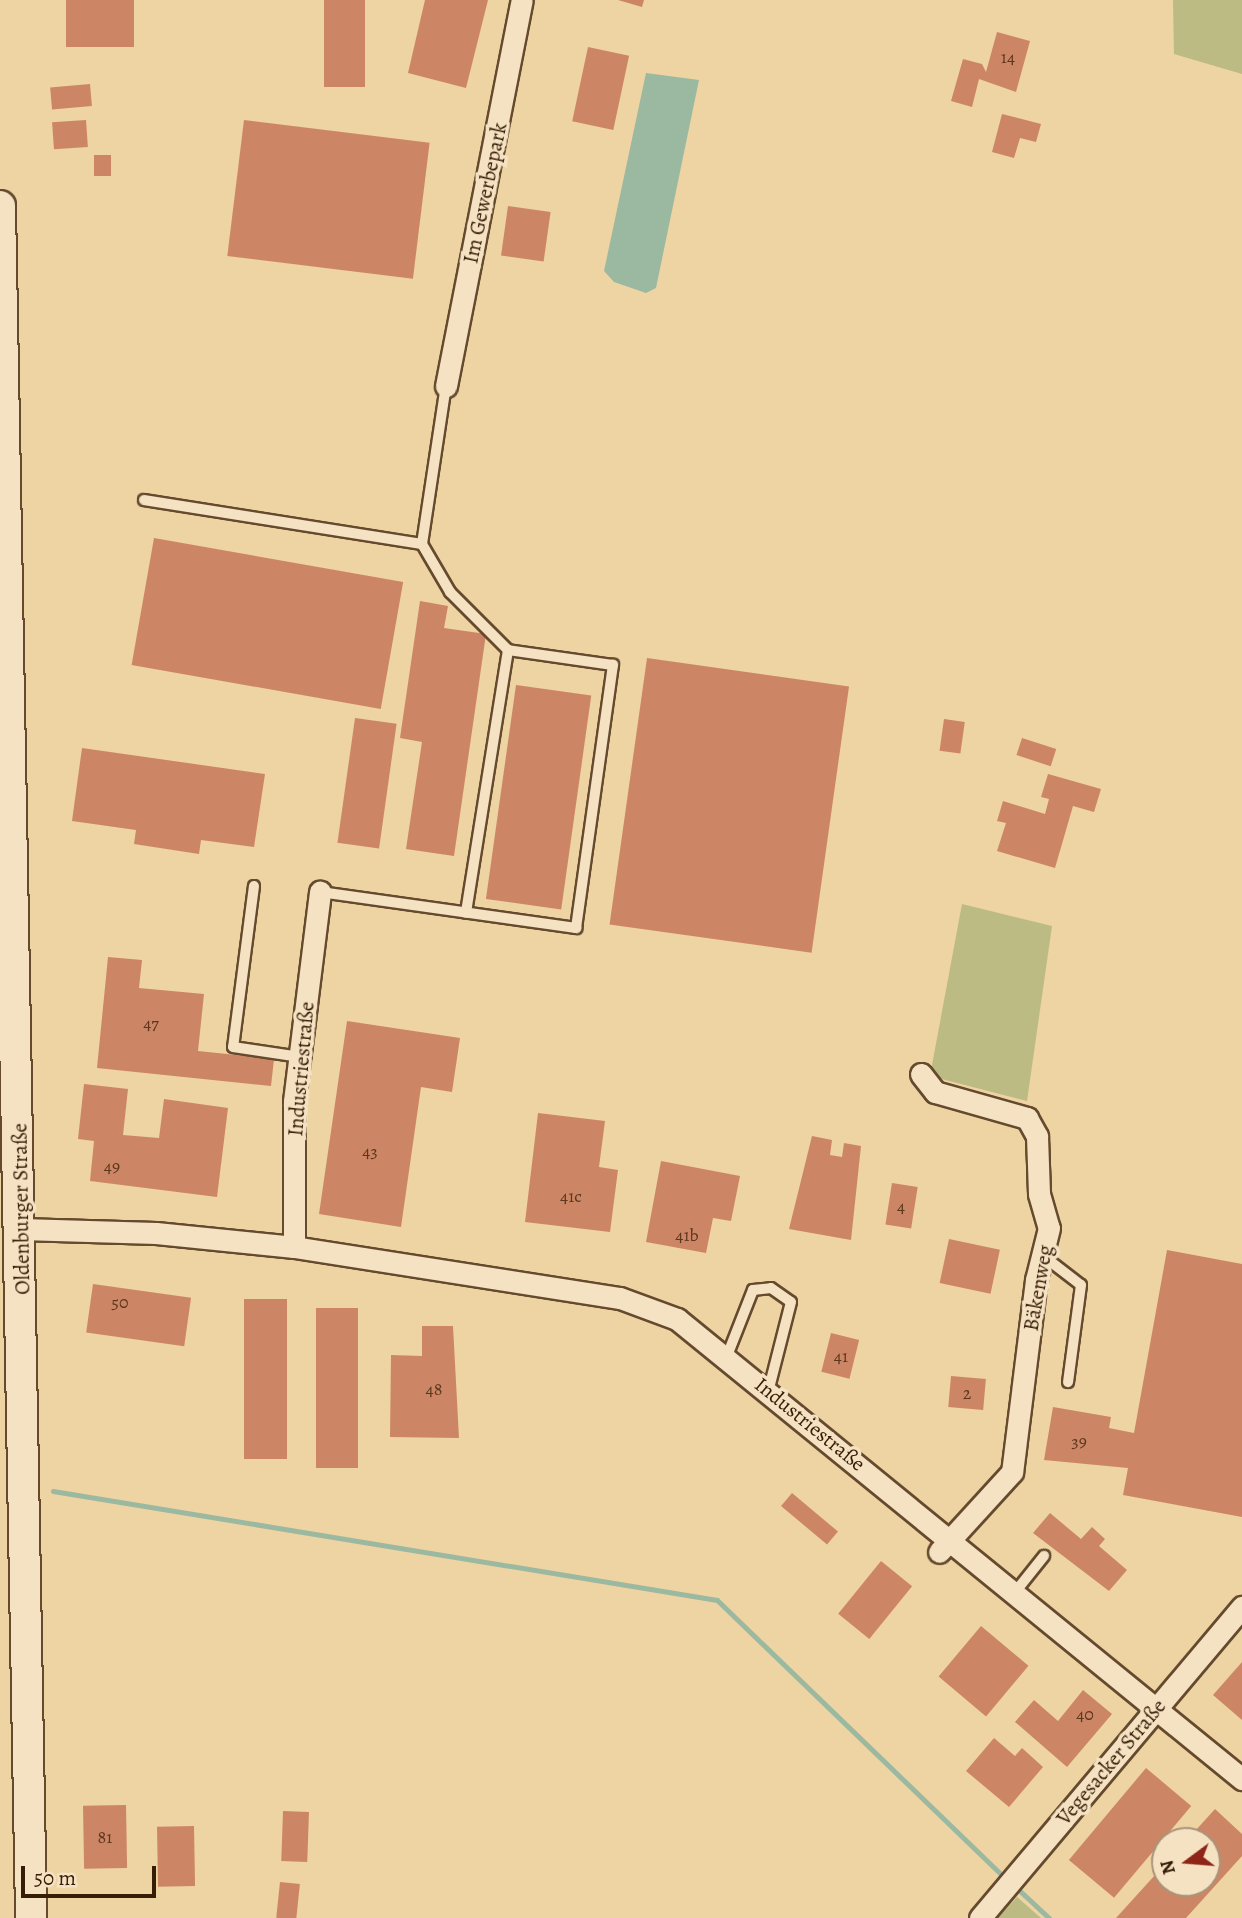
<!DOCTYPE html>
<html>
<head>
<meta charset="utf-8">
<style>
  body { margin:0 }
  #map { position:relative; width:1242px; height:1918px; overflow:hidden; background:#eed3a3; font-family:Alegreya,serif }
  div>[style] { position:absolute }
  .green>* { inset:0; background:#bcbb83 }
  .water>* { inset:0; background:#9bb9a0 }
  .stream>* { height:5px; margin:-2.5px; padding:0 2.5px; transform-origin:2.5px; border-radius:2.5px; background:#9bb9a0 }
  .building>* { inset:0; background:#cd8665; transform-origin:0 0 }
  .roads { filter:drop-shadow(2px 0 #654a2e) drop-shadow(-2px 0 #654a2e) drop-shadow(0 2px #654a2e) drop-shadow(0 -2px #654a2e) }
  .service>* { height:10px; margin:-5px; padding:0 5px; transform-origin:5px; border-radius:5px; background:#f4e2c3 }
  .minor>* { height:21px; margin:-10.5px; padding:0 10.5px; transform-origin:10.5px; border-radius:10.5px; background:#f4e2c3 }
  .secondary>* { height:30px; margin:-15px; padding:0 15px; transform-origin:15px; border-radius:15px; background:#f4e2c3 }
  span { translate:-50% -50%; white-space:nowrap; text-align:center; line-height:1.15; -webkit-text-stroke:7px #f4e2c3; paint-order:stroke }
  .number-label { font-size:18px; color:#5c371e }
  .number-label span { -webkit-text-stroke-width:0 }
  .street-label { font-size:21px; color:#371d07 }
  .north { position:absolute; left:1151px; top:1827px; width:70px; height:70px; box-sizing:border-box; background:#f4e2c3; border:2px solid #a89378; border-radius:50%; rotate:254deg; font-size:19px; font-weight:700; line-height:28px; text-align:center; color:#371d07 }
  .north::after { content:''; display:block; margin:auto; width:24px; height:32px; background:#8f2418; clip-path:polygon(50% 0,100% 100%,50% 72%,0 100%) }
  .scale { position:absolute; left:21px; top:1866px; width:135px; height:32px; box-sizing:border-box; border:4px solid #371d07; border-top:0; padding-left:9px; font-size:21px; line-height:24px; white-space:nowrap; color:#371d07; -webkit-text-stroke:5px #f4e2c3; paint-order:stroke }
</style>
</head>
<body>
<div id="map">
  <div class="green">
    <i style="clip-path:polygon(1173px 0,1242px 0,1242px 74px,1174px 54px)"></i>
    <i style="clip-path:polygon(962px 904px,1052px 926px,1027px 1101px,930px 1076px)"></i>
    <i style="clip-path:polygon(1017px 1897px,1041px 1918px,998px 1918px)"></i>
  </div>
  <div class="water">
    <i style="clip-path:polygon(646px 73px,699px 80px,656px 288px,646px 293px,614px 282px,604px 271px)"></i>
  </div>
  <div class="stream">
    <i style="left:53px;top:1491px;width:673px;rotate:9.32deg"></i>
    <i style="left:717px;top:1600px;width:393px;rotate:44deg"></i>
    <i style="left:1020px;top:1891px;width:40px;rotate:43deg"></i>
  </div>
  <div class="building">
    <i style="left:66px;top:0;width:68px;height:47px"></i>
    <i style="left:324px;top:0;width:41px;height:87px"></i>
    <i style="clip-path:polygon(425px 0,488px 0,466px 88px,408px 73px)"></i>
    <i style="clip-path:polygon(618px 0,644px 0,642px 7px)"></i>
    <i style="clip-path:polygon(997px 32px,1030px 41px,1016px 92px,979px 79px,972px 107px,951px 101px,963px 59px,982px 64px,986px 72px)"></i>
    <i style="left:588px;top:47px;width:42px;height:76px;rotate:12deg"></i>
    <i style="left:90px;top:84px;width:22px;height:40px;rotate:85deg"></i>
    <i style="clip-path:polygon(1002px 114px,1041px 124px,1036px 142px,1020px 138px,1014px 158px,992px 152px)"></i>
    <i style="left:86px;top:120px;width:27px;height:34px;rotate:86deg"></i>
    <i style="left:244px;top:120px;width:187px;height:137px;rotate:7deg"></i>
    <i style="left:111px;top:155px;width:21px;height:17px;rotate:90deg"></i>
    <i style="left:508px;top:206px;width:43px;height:50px;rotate:8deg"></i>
    <i style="left:154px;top:538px;width:253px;height:129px;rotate:10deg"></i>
    <i style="clip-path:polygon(420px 601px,448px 606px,444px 628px,486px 634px,454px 856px,406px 849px,422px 742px,400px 738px)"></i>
    <i style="left:647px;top:658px;width:204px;height:269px;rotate:8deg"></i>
    <i style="left:516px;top:685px;width:76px;height:216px;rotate:8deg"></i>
    <i style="left:355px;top:718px;width:42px;height:126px;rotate:8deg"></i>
    <i style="left:944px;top:719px;width:21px;height:32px;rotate:8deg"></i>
    <i style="left:1022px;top:738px;width:36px;height:18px;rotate:18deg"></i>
    <i style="clip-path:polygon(82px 748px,265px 774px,254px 847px,201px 840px,199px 854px,134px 844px,136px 830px,72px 821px)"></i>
    <i style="clip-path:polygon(1048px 774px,1101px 789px,1094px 812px,1073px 806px,1055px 868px,997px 851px,1006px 823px,997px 821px,1003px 801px,1045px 814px,1049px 799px,1041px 797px)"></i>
    <i style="clip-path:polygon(108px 957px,142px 960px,139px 988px,204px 994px,198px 1051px,274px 1059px,271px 1086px,97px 1068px)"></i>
    <i style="clip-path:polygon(347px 1021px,460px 1038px,452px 1092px,421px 1087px,401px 1227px,319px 1214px)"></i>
    <i style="clip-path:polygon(84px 1084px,128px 1089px,123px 1135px,159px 1138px,164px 1099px,228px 1108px,217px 1197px,90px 1181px,94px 1141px,78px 1139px)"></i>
    <i style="clip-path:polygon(538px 1113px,605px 1121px,599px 1167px,618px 1170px,610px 1232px,525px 1222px)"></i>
    <i style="clip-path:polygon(812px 1136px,832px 1140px,830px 1155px,842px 1157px,844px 1143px,861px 1146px,851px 1240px,789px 1229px)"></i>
    <i style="clip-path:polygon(661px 1161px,740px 1176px,731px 1221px,713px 1218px,706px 1253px,646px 1242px)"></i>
    <i style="left:892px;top:1183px;width:26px;height:42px;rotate:9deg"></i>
    <i style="left:949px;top:1239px;width:52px;height:45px;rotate:12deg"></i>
    <i style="clip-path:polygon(1167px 1250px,1242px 1264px,1242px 1517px,1123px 1495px,1128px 1468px,1044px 1460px,1053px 1407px,1111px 1417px,1109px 1428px,1134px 1433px)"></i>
    <i style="left:93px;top:1284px;width:99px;height:49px;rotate:8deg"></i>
    <i style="left:244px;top:1299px;width:43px;height:160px"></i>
    <i style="left:316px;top:1308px;width:42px;height:160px"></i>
    <i style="clip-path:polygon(422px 1326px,453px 1326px,459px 1438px,390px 1437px,391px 1355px,422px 1356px)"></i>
    <i style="left:831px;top:1333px;width:29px;height:40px;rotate:14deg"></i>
    <i style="left:951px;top:1376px;width:35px;height:31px;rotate:5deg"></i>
    <i style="left:792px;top:1493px;width:60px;height:17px;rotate:40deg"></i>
    <i style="clip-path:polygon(1050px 1513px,1081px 1539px,1092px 1527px,1105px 1539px,1099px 1546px,1127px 1570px,1109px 1591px,1033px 1533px)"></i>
    <i style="left:881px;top:1561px;width:40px;height:68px;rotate:39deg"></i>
    <i style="left:981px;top:1626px;width:62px;height:66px;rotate:40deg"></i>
    <i style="clip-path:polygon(1242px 1662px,1242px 1720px,1213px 1695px)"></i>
    <i style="clip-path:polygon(1083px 1690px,1112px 1714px,1067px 1767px,1015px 1722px,1034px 1700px,1058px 1721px)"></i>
    <i style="clip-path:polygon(994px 1738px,1015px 1756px,1022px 1748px,1043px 1767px,1009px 1807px,966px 1771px)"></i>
    <i style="left:1146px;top:1768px;width:59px;height:120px;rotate:40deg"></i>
    <i style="left:126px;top:1805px;width:63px;height:43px;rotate:89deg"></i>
    <i style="clip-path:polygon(1215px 1809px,1242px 1834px,1242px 1856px,1186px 1918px,1116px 1918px,1165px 1864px,1165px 1883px,1207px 1883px,1207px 1841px,1186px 1841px)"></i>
    <i style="left:283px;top:1811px;width:26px;height:50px;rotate:2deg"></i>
    <i style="left:194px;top:1826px;width:60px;height:37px;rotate:89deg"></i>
    <i style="left:280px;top:1882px;width:20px;height:36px;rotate:6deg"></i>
  </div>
  <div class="roads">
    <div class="service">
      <i style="left:144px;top:500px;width:281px;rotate:9deg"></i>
      <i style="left:422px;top:544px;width:160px;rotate:-81.4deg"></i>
      <i style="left:422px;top:544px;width:56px;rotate:59.7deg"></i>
      <i style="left:450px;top:592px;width:82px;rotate:45deg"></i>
      <i style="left:254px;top:886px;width:162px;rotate:97.4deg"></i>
      <i style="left:233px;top:1047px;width:68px;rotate:8.5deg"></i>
      <i style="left:320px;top:892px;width:259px;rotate:8deg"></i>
      <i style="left:576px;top:928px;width:266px;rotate:-82deg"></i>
      <i style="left:613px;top:665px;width:106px;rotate:-171.9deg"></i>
      <i style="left:508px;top:650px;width:266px;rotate:99.1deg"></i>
      <i style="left:1042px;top:1255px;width:49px;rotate:37.6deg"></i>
      <i style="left:1081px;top:1285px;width:98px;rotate:97.6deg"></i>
      <i style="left:727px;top:1356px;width:71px;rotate:-68.5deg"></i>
      <i style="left:753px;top:1290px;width:18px;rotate:-6deg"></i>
      <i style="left:771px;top:1288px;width:24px;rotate:35deg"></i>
      <i style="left:791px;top:1302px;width:93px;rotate:104.3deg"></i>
      <i style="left:1016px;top:1591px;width:45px;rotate:-51.3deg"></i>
    </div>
    <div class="minor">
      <i style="left:446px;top:386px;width:393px;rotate:-78.9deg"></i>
      <i style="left:921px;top:1074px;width:23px;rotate:52deg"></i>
      <i style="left:935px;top:1092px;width:96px;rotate:15.8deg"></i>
      <i style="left:1027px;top:1118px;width:21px;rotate:61deg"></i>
      <i style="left:1037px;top:1136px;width:58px;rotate:88deg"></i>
      <i style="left:1039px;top:1194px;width:35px;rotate:74deg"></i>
      <i style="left:1049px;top:1228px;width:54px;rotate:104deg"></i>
      <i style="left:1036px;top:1280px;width:193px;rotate:97.1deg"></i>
      <i style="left:1012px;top:1472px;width:108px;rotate:132.4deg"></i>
      <i style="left:21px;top:1229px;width:135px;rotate:1.7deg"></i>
      <i style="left:156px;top:1233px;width:139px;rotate:5.8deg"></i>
      <i style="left:294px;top:1247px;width:330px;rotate:8.9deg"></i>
      <i style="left:620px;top:1298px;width:61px;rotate:20.2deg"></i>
      <i style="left:677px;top:1319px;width:729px;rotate:39.15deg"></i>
      <i style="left:294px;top:1247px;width:146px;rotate:-90deg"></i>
      <i style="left:294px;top:1101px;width:211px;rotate:-82.9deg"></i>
      <i style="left:980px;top:1918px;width:407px;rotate:-49.9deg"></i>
    </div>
    <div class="secondary">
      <i style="left:0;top:206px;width:1712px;rotate:88.96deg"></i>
    </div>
  </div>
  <div class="number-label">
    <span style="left:1008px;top:57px">14</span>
    <span style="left:151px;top:1023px">47</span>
    <span style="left:370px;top:1151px">43</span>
    <span style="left:112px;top:1166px">49</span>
    <span style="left:571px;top:1196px">41c</span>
    <span style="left:901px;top:1206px">4</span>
    <span style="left:687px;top:1235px">41b</span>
    <span style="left:120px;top:1302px">50</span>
    <span style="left:841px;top:1356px">41</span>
    <span style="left:434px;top:1389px">48</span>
    <span style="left:967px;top:1393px">2</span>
    <span style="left:1079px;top:1441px">39</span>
    <span style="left:1085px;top:1714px">40</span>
    <span style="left:105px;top:1837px">81</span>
  </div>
  <div class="street-label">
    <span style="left:485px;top:193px;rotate:-78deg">Im Gewerbepark</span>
    <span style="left:301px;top:1069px;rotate:-85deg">Industriestraße</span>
    <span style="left:21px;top:1209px;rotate:-91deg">Oldenburger Straße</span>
    <span style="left:1038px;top:1288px;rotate:-80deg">Bäkenweg</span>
    <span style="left:810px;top:1424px;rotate:39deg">Industriestraße</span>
    <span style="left:1111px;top:1762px;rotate:-50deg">Vegesacker Straße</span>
  </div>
  <div class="north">N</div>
  <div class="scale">50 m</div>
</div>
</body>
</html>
